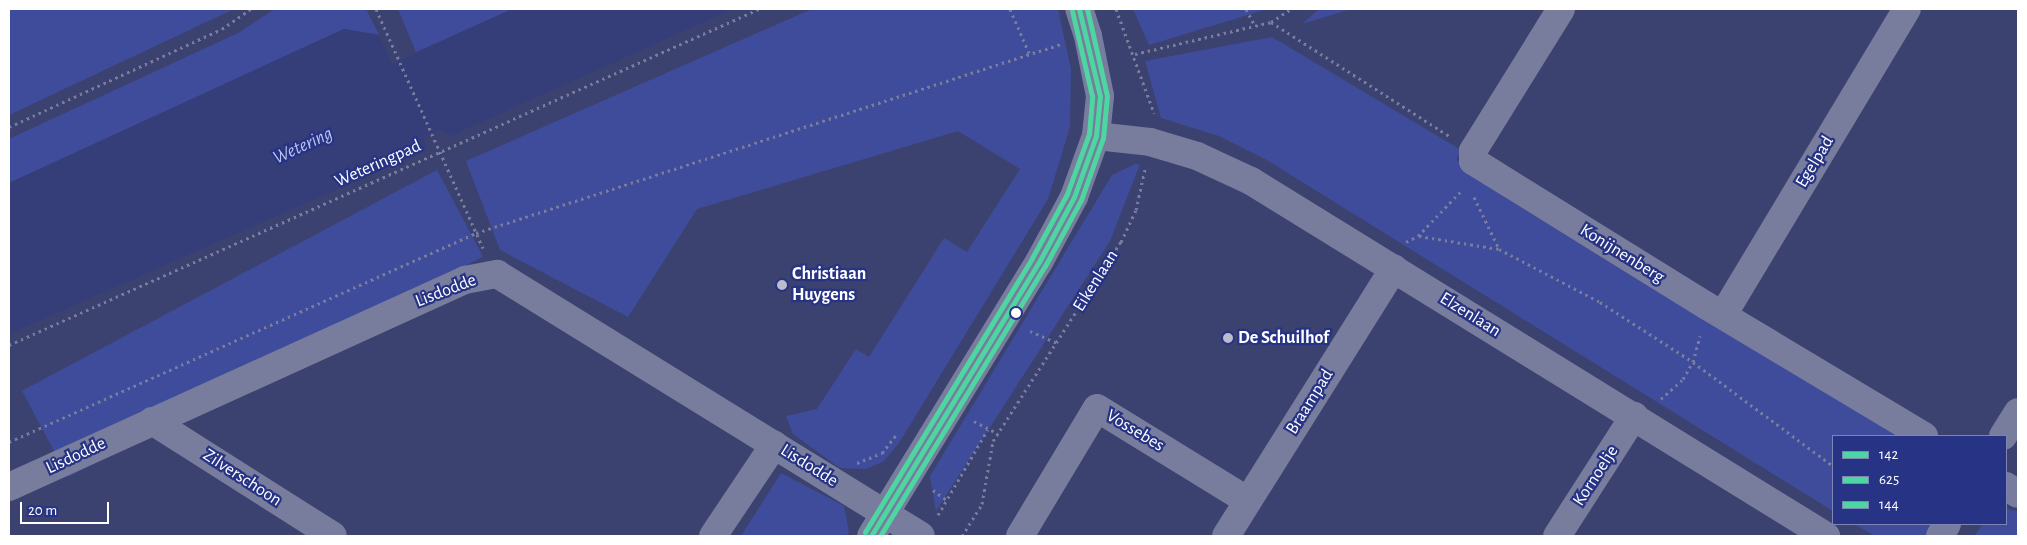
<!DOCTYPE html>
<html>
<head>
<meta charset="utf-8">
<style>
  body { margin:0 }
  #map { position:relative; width:2027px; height:545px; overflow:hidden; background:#3c426f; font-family:"Alegreya Sans",sans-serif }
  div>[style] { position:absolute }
  .green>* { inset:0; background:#3f4c9c; transform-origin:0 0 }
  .water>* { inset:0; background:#363e7a }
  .path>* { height:3px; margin-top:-1.5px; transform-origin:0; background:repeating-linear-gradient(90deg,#787c9d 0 2.5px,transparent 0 6.5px) }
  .minor>* { height:28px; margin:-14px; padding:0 14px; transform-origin:14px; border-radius:14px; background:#787c9d }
  .bus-1>* { height:5px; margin:-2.5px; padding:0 2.5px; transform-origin:2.5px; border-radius:2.5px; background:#4dd5a2 }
  .bus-2>* { height:5px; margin:-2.5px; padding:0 2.5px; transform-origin:2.5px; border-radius:2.5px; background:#4dd5a2 }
  .bus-3>* { height:5px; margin:-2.5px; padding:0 2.5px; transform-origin:2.5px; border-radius:2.5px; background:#4dd5a2 }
  .dots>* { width:14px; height:14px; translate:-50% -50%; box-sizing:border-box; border:2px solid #273384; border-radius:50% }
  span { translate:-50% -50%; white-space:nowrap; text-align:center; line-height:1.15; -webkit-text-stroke:4.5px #273384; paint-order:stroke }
  .street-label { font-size:18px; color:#fff }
  .poi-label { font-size:18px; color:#fff; font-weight:700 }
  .left { translate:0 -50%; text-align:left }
  .water-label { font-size:19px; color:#bcc4ef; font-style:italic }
  .frame { position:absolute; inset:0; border:10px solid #fff; pointer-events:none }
  .legend { position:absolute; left:1832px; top:435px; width:175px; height:90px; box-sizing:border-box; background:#273384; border:1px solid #7d85b5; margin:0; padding:6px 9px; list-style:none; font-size:15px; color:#fff }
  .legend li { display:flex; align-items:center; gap:10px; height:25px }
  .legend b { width:25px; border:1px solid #7d85b5 }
  .scale { position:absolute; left:20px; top:502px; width:89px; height:22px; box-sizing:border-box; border:2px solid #fff; border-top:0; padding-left:6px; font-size:15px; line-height:18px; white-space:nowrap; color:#fff; -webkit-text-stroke:4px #273384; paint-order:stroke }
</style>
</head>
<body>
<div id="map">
  <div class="green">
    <i style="clip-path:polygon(9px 9px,234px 9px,9px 115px)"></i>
    <i style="clip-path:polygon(275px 9px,366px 9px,379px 35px,344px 29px,9px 183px,9px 139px,238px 33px)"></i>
    <i style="clip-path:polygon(398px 9px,512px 9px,416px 52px)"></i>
    <i style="clip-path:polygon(812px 9px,1058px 9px,1071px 69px,1070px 127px,1048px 199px,899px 443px,883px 462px,865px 469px,840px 468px,793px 434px,786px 416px,817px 409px,856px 349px,869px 357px,944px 238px,967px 252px,1020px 169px,958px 131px,697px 209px,628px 317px,500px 250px,466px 161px)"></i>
    <i style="clip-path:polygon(1133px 9px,1267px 9px,1149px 45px)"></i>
    <i style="clip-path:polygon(1319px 9px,1351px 9px,1302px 24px)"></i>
    <i style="clip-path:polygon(1272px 37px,1461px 150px,1456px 160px,1898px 436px,1833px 436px,1833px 511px,1265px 159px,1219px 136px,1161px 118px,1145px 61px)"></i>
    <i style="clip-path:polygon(1135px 164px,1140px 164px,1110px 241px,936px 511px,930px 476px,1112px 175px)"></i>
    <i style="left:437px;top:170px;width:98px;height:470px;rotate:62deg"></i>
    <i style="clip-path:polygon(781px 473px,844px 506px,849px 532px,846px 536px,741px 536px)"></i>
    <i style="clip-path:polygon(2006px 509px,2018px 511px,2018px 536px,1975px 536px,1982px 524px,2006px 524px)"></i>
    <i style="clip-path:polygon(1854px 524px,1936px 524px,1926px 536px,1875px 536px)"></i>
  </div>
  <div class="water">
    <i style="clip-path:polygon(512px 9px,733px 9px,451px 136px,439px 130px,424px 137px,426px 150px,9px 334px,9px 183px,344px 29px,379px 35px,392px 64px)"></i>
  </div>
  <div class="path">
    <i style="left:376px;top:9px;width:262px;rotate:65.9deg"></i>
    <i style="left:1010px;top:9px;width:48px;rotate:66.6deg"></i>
    <i style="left:1116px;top:9px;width:111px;rotate:69.9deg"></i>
    <i style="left:1246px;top:9px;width:17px;rotate:62deg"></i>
    <i style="left:1271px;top:22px;width:24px;rotate:-33deg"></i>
    <i style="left:1135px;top:54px;width:140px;rotate:-13.2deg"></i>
    <i style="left:1271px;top:22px;width:211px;rotate:32.6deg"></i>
    <i style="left:9px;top:127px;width:234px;rotate:-24.7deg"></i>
    <i style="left:222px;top:29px;width:35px;rotate:-35deg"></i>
    <i style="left:1474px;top:197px;width:58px;rotate:64.3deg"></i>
    <i style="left:1499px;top:249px;width:114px;rotate:27.7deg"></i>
    <i style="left:1600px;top:302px;width:111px;rotate:32.8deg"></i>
    <i style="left:1693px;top:362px;width:174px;rotate:36.6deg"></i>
    <i style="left:1419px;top:236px;width:81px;rotate:9.2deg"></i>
    <i style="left:1406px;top:242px;width:13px;rotate:-27deg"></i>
    <i style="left:1418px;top:236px;width:65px;rotate:-46.2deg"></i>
    <i style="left:1030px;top:331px;width:30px;rotate:24deg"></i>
    <i style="left:9px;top:345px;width:822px;rotate:-24.13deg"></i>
    <i style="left:1661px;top:399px;width:30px;rotate:-42deg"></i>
    <i style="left:1683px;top:379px;width:20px;rotate:-60deg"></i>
    <i style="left:1693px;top:362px;width:27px;rotate:-75deg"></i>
    <i style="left:974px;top:421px;width:27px;rotate:28deg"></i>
    <i style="left:9px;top:442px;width:512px;rotate:-24.11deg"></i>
    <i style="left:476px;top:233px;width:615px;rotate:-17.9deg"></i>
    <i style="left:857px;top:463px;width:27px;rotate:-22deg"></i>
    <i style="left:882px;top:453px;width:24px;rotate:-52deg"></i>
    <i style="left:933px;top:490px;width:17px;rotate:36deg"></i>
    <i style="left:938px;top:515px;width:99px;rotate:-59.8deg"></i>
    <i style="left:962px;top:536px;width:38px;rotate:-58deg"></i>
    <i style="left:982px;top:504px;width:64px;rotate:-80.1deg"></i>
    <i style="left:993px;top:441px;width:237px;rotate:-57.3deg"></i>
    <i style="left:1121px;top:242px;width:35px;rotate:-65deg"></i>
    <i style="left:1136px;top:210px;width:42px;rotate:-77.6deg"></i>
  </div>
  <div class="minor">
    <i style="left:1561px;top:9px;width:167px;rotate:121.8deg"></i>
    <i style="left:1473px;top:151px;width:10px;rotate:90deg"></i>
    <i style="left:1473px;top:161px;width:275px;rotate:31.8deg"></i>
    <i style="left:1707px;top:306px;width:253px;rotate:30.9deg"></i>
    <i style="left:1096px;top:136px;width:54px;rotate:6.3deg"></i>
    <i style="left:1150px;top:142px;width:49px;rotate:16.6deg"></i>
    <i style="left:1197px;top:156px;width:60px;rotate:24.8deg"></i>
    <i style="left:1251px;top:181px;width:676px;rotate:31.69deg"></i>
    <i style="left:1723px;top:315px;width:357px;rotate:-59deg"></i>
    <i style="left:152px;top:421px;width:214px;rotate:32.4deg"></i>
    <i style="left:2003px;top:436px;width:28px;rotate:-58deg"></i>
    <i style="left:2006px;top:486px;width:14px;rotate:34deg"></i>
    <i style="left:9px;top:487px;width:501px;rotate:-24.42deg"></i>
    <i style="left:465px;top:280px;width:33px;rotate:-11deg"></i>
    <i style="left:497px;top:274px;width:498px;rotate:31.7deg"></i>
    <i style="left:713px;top:536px;width:110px;rotate:-56.2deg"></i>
    <i style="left:871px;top:536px;width:321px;rotate:-58.5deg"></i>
    <i style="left:1039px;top:262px;width:74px;rotate:-61.7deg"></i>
    <i style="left:1074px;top:197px;width:65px;rotate:-70.2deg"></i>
    <i style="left:1096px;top:136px;width:40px;rotate:-84.3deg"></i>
    <i style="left:1100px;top:96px;width:61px;rotate:-101.3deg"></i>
    <i style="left:1088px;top:36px;width:28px;rotate:-108deg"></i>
    <i style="left:1020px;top:536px;width:149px;rotate:-59deg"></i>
    <i style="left:1097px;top:408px;width:177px;rotate:31.6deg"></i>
    <i style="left:1226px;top:536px;width:316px;rotate:-57.9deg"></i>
    <i style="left:1557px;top:536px;width:143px;rotate:-57.3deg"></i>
    <i style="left:1940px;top:536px;width:14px;rotate:-60deg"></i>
  </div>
  <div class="bus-1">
    <i style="left:871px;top:536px;width:321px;rotate:-58.5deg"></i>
    <i style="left:1039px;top:262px;width:74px;rotate:-61.7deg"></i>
    <i style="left:1074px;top:197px;width:65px;rotate:-70.2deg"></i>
    <i style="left:1096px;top:136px;width:40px;rotate:-84.3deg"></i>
    <i style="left:1100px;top:96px;width:89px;rotate:-103.6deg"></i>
  </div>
  <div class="bus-2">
    <i style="left:880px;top:536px;width:316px;rotate:-58.6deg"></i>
    <i style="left:1045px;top:266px;width:75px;rotate:-61.4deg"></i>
    <i style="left:1081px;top:200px;width:66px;rotate:-70.5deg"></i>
    <i style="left:1103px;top:138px;width:42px;rotate:-84.6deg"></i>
    <i style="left:1107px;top:96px;width:89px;rotate:-102.9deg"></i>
  </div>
  <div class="bus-3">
    <i style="left:865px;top:532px;width:321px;rotate:-58.6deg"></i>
    <i style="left:1032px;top:258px;width:73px;rotate:-61.3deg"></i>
    <i style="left:1067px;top:194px;width:64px;rotate:-69.9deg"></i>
    <i style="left:1089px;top:134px;width:38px;rotate:-85deg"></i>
    <i style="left:1092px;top:96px;width:87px;rotate:-103.2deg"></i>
  </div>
  <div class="dots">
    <i style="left:782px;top:285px;background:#bbbdcd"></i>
    <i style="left:1016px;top:313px;background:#fff"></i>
    <i style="left:1228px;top:338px;background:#bbbdcd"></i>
  </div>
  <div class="street-label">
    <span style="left:1815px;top:162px;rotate:-59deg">Egelpad</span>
    <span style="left:378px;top:164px;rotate:-24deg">Weteringpad</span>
    <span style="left:1622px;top:254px;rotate:32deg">Konijnenberg</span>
    <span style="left:1096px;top:281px;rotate:-58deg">Eikenlaan</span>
    <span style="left:446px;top:291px;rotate:-21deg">Lisdodde</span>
    <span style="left:1470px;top:315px;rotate:32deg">Elzenlaan</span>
    <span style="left:1310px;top:402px;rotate:-58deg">Braampad</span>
    <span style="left:1135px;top:431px;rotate:31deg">Vossebes</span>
    <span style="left:76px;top:456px;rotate:-25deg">Lisdodde</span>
    <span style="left:809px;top:466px;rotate:32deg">Lisdodde</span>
    <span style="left:1596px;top:476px;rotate:-57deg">Kornoelje</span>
    <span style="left:242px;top:478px;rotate:33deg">Zilverschoon</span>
  </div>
  <div class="poi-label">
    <span class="left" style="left:792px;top:285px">Christiaan<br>Huygens</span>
    <span class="left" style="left:1238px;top:338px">De Schuilhof</span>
  </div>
  <div class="water-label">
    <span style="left:303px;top:146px;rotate:-25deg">Wetering</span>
  </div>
  <div class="frame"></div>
  <ul class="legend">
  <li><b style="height:6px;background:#4dd5a2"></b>142</li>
  <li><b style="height:6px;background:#4dd5a2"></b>625</li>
  <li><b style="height:6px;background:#4dd5a2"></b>144</li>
  </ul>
  <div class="scale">20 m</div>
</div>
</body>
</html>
